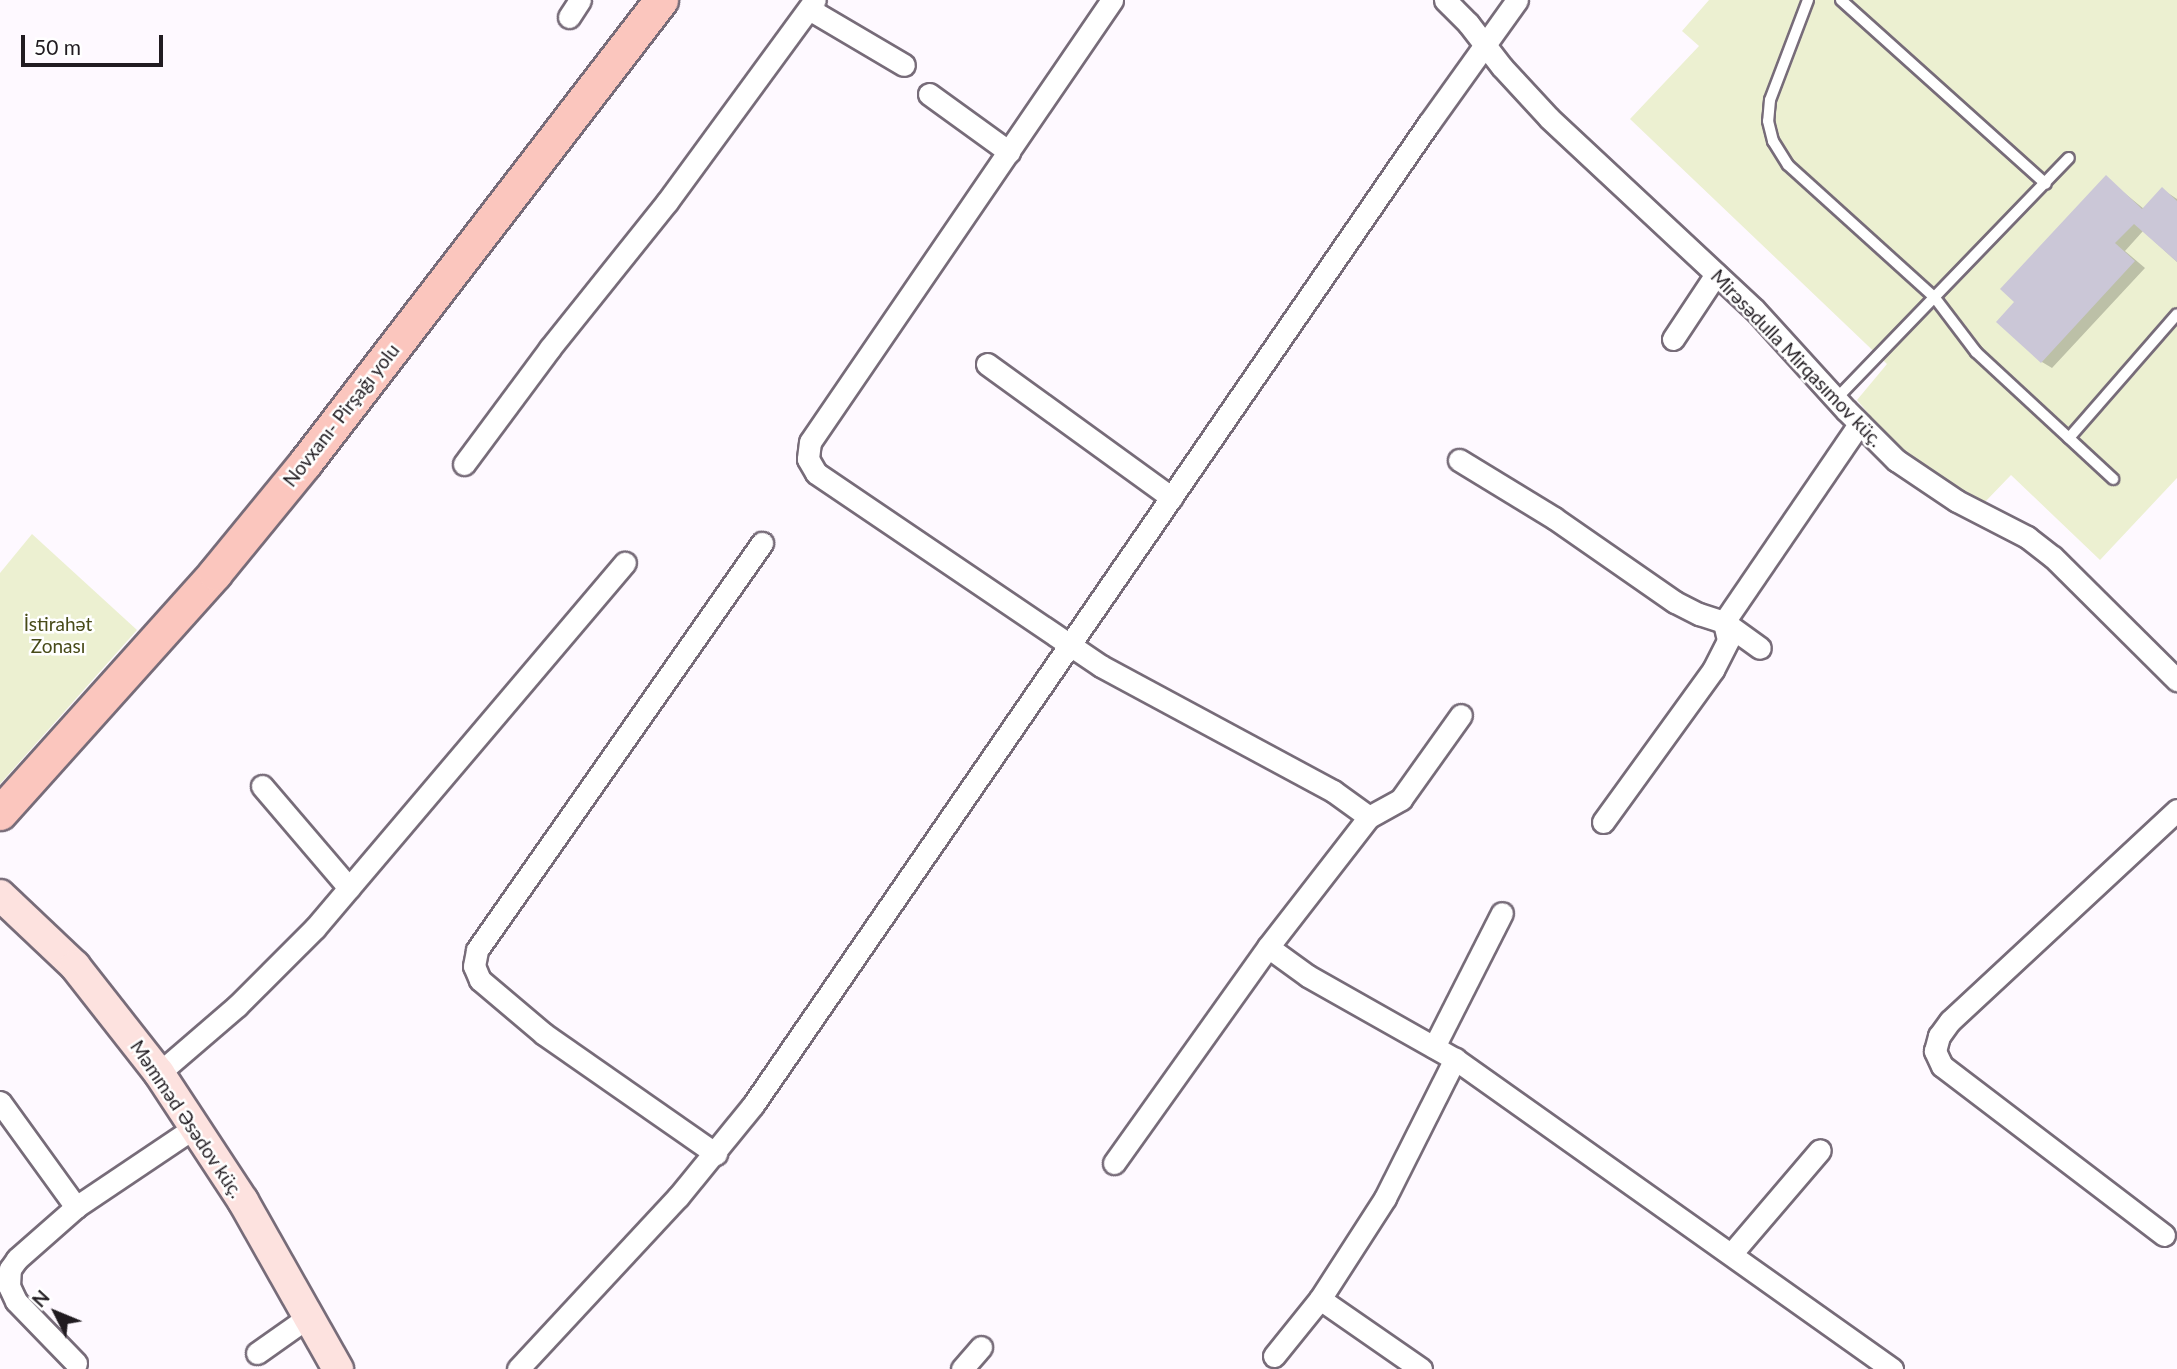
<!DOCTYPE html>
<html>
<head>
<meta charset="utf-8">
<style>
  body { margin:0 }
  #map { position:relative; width:2177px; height:1369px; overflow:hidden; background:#fef9ff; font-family:Lato,sans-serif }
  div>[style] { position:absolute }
  .green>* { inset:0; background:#ecf0d1 }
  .shadow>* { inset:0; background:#0003 }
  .building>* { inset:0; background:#cbc7d7 }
  .roads { filter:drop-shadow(2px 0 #776c79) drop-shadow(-2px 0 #776c79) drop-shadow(0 2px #776c79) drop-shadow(0 -2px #776c79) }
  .lane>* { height:10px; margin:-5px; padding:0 5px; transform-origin:5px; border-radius:5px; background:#fff }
  .street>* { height:21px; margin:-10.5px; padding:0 10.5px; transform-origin:10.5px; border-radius:10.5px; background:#fff }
  .secondary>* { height:30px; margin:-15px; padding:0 15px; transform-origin:15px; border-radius:15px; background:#fde2df }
  .primary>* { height:33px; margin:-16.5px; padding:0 16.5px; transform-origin:16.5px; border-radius:16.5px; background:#fbc6be }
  span { translate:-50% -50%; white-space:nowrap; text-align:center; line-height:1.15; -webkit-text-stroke:5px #fff; paint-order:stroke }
  .street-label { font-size:19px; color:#211c21 }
  .park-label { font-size:19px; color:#484b19 }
  .north { position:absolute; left:21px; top:1278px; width:70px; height:70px; -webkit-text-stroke:5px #fff; paint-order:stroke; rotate:313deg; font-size:19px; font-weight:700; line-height:28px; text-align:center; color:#211c21 }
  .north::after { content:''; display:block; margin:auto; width:24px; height:32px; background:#211c21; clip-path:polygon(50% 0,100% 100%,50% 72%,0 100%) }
  .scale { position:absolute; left:21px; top:35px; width:142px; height:32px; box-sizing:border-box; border:4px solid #211c21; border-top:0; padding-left:9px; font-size:21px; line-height:24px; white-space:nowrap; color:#211c21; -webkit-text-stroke:5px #fff; paint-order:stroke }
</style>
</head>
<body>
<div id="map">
  <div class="green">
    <i style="clip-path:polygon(1709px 0,2177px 0,2177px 478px,2100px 560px,2011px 475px,1984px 503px,1962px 496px,1904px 456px,1857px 400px,1887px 364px,1630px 119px,1699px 46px,1682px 31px)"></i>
    <i style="clip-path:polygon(32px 534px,137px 630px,0 784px,0 573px)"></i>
  </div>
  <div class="shadow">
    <i style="clip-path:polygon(2106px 178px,2144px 209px,2162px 189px,2177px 199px,2177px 262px,2143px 231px,2125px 251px,2145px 268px,2052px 368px,2042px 362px,2017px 302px)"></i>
  </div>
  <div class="building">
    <i style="clip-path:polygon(2106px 175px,2142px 209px,2162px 187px,2177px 201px,2177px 262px,2134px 224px,2115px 243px,2135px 261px,2041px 363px,1996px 322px,2014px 302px,2000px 289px)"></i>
  </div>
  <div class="roads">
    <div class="lane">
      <i style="left:1808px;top:0;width:107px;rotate:110.8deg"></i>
      <i style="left:1770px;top:100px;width:21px;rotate:95deg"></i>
      <i style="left:1768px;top:121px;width:21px;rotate:76deg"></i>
      <i style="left:1773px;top:141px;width:28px;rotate:58deg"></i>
      <i style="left:1788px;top:165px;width:198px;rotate:42.1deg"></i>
      <i style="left:1935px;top:298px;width:68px;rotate:52.8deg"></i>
      <i style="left:1976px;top:352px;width:187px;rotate:42.8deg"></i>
      <i style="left:1841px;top:0;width:275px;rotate:41.9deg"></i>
      <i style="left:1836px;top:399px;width:335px;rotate:-46deg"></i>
      <i style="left:2069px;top:438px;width:164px;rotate:-48.9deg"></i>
    </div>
    <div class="street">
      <i style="left:1112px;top:0;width:535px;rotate:124.34deg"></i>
      <i style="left:810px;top:442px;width:17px;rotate:97deg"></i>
      <i style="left:808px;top:459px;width:16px;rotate:60deg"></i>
      <i style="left:816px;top:473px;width:344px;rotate:34.1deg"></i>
      <i style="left:1101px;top:666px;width:264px;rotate:28.3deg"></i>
      <i style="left:1333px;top:791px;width:44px;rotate:35.8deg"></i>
      <i style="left:1445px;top:0;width:33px;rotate:45deg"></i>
      <i style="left:1468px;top:23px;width:56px;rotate:52.3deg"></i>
      <i style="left:1502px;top:67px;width:69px;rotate:47.3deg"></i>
      <i style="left:1549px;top:118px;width:280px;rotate:43deg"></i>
      <i style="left:1754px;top:309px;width:137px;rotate:47.7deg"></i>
      <i style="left:1846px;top:410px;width:71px;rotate:45deg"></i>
      <i style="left:1896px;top:460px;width:73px;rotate:33.9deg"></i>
      <i style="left:1957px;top:501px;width:79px;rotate:27.2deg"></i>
      <i style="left:2027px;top:537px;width:33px;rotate:38deg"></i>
      <i style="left:2053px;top:557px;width:175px;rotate:44.8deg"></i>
      <i style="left:809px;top:9px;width:110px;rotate:30.5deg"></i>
      <i style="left:569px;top:17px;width:20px;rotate:-57deg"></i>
      <i style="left:929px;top:94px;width:99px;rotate:35.9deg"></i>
      <i style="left:1673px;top:339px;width:78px;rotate:-56.5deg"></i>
      <i style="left:987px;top:364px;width:228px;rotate:35.9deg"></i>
      <i style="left:1459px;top:460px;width:111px;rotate:31.4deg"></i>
      <i style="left:1554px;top:518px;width:147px;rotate:34.8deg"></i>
      <i style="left:1675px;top:602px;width:27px;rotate:27deg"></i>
      <i style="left:1699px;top:614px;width:26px;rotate:18deg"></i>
      <i style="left:1724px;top:622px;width:44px;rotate:35.8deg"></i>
      <i style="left:464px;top:464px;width:144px;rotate:-53.4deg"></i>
      <i style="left:550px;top:348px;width:187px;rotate:-51.3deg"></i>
      <i style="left:667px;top:202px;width:250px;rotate:-53.8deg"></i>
      <i style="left:262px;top:786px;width:134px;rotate:49.5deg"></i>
      <i style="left:1603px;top:822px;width:188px;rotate:-54.1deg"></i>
      <i style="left:1713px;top:670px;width:34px;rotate:-63deg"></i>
      <i style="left:1728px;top:640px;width:18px;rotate:-103deg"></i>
      <i style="left:1724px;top:622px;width:240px;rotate:-55.7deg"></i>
      <i style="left:1268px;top:947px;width:49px;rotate:35.9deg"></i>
      <i style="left:1308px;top:976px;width:169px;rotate:29.5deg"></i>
      <i style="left:1455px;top:1059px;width:536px;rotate:35.35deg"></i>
      <i style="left:1434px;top:1047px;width:150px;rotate:-63.1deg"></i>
      <i style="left:159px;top:1073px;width:103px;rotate:-40.7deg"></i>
      <i style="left:237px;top:1006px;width:110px;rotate:-45deg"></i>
      <i style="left:315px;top:928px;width:479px;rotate:-49.7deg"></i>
      <i style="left:0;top:1102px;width:130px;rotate:54.1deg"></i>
      <i style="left:716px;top:1154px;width:210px;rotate:-145.1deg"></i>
      <i style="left:544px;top:1034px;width:84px;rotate:-139.8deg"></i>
      <i style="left:480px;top:980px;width:15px;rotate:-113deg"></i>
      <i style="left:474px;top:966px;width:16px;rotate:-79deg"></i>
      <i style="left:477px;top:950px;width:497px;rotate:-55deg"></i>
      <i style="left:1114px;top:1163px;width:265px;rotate:-54.5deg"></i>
      <i style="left:1268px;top:947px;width:165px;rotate:-52.2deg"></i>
      <i style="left:1369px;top:817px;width:37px;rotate:-29deg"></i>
      <i style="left:1401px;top:799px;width:103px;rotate:-54.5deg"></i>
      <i style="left:2164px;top:1235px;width:279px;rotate:-142.7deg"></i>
      <i style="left:1942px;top:1066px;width:17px;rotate:-115deg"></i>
      <i style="left:1935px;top:1051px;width:16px;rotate:-75deg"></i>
      <i style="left:1939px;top:1036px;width:19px;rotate:-54deg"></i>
      <i style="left:1950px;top:1021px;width:310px;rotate:-42.9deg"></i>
      <i style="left:1732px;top:1253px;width:135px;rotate:-49.5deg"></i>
      <i style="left:257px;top:1353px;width:62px;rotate:-35.2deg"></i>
      <i style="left:1274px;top:1356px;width:73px;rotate:-51.1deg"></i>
      <i style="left:76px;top:1363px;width:86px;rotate:-134.1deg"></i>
      <i style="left:16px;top:1301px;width:17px;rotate:-115deg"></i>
      <i style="left:9px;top:1286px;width:17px;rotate:-87deg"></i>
      <i style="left:10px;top:1269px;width:12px;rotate:-55deg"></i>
      <i style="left:17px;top:1259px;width:79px;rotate:-41.4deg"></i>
      <i style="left:76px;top:1207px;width:143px;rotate:-33.9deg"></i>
      <i style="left:518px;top:1369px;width:235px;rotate:-47.1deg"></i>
      <i style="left:678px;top:1197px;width:119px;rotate:-50.8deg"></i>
      <i style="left:753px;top:1105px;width:1192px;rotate:-55.46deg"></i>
      <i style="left:1429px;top:123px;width:151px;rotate:-54.4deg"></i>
      <i style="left:962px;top:1369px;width:29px;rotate:-49deg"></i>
      <i style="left:1421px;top:1369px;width:123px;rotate:-145.3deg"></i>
      <i style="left:1320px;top:1299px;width:120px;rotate:-57.2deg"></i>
      <i style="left:1385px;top:1198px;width:156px;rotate:-63.3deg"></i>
    </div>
    <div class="secondary">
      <i style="left:0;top:895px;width:103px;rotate:43.4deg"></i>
      <i style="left:75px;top:966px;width:136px;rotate:51.9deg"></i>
      <i style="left:159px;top:1073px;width:153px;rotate:56.7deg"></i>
      <i style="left:243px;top:1201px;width:193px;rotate:60.5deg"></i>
    </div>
    <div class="primary">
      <i style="left:0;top:813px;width:322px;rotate:-48.1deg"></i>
      <i style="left:215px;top:573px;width:142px;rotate:-50.7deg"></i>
      <i style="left:305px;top:463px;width:584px;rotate:-52.44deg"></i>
    </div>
  </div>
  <div class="street-label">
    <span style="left:1797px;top:358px;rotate:46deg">Mirəsədulla Mirqasımov küç.</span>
    <span style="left:341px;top:415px;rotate:-52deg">Novxanı- Pirşağı yolu</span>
    <span style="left:187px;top:1119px;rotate:56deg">Məmməd Əsədov küç.</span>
  </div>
  <div class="park-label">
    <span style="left:58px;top:635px">İstirahət<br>Zonası</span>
  </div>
  <div class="north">N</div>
  <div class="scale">50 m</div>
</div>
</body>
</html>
